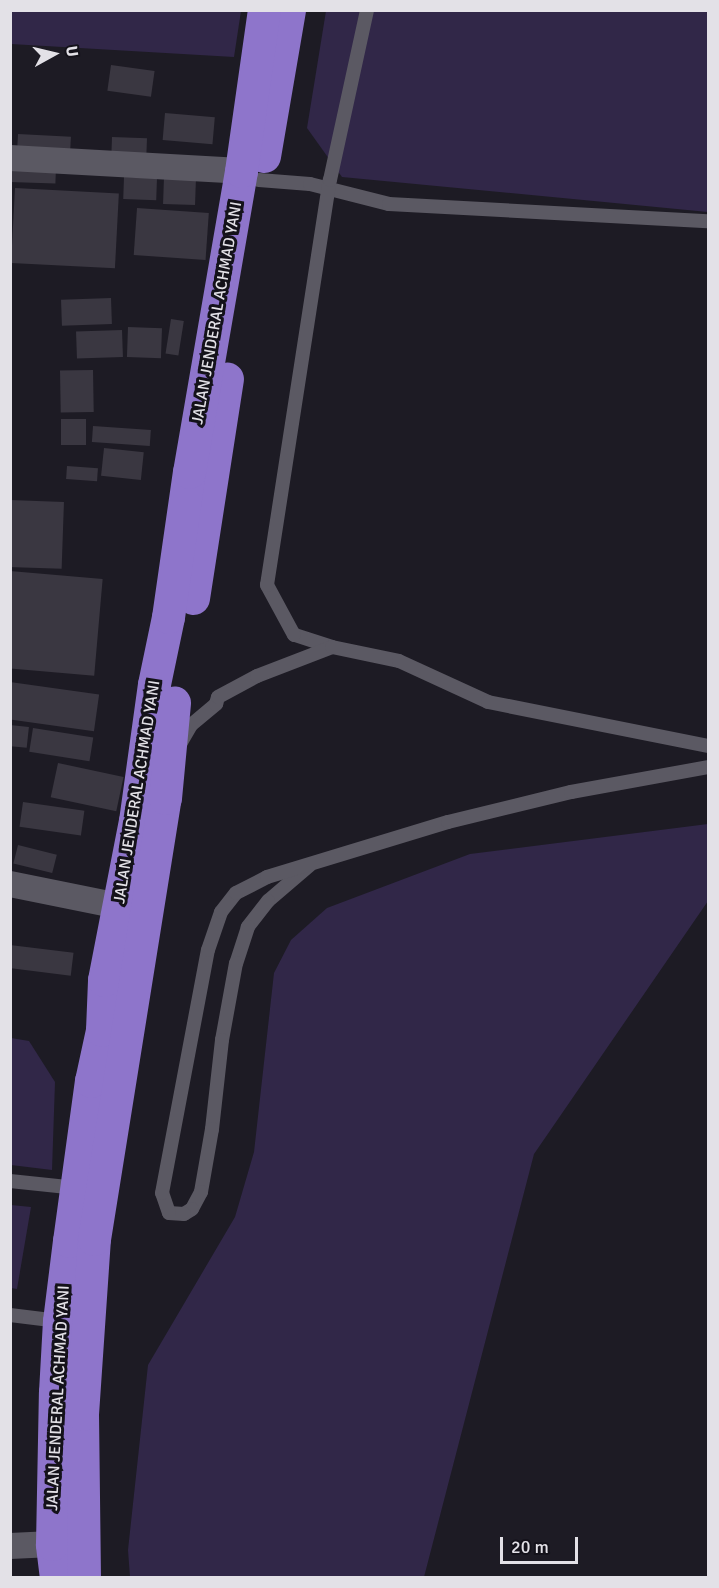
<!DOCTYPE html>
<html>
<head>
<meta charset="utf-8">
<style>
  body { margin:0 }
  #map { position:relative; width:719px; height:1588px; overflow:hidden; background:#1d1b24; font-family:Signika,sans-serif }
  div>[style] { position:absolute }
  .green>* { inset:0; background:#312748 }
  .building>* { inset:0; background:#3a3741; transform-origin:0 0 }
  .lane>* { height:14px; margin:-7px; padding:0 7px; transform-origin:7px; border-radius:7px; background:#5b5963 }
  .street>* { height:26px; margin:-13px; padding:0 13px; transform-origin:13px; border-radius:13px; background:#5b5963 }
  .highway>* { height:33px; margin:-16.5px; padding:0 16.5px; transform-origin:16.5px; border-radius:16.5px; background:#8e75cb }
  span { translate:-50% -50%; white-space:nowrap; text-align:center; line-height:1.15; -webkit-text-stroke:6px #14121a; paint-order:stroke }
  .street-label { font-size:16px; color:#e3e1e7 }
  .frame { position:absolute; inset:0; border:12px solid #e3e1e7; pointer-events:none }
  .north { position:absolute; left:24px; top:24px; width:60px; height:60px; -webkit-text-stroke:4px #14121a; paint-order:stroke; rotate:82deg; font-size:16px; font-weight:700; line-height:24px; text-align:center; color:#e3e1e7 }
  .north::after { content:''; display:block; margin:auto; width:21px; height:27px; background:#e3e1e7; clip-path:polygon(50% 0,100% 100%,50% 72%,0 100%) }
  .scale { position:absolute; left:500px; top:1537px; width:78px; height:27px; box-sizing:border-box; border:3px solid #e3e1e7; border-top:0; padding-left:8px; font-size:18px; line-height:21px; white-space:nowrap; color:#e3e1e7; -webkit-text-stroke:4px #14121a; paint-order:stroke }
</style>
</head>
<body>
<div id="map">
  <div class="green">
    <i style="clip-path:polygon(10px 11px,11px 10px,241px 11px,234px 57px,11px 44px)"></i>
    <i style="clip-path:polygon(326px 11px,708px 11px,708px 212px,342px 177px,307px 128px)"></i>
    <i style="clip-path:polygon(708px 824px,708px 901px,534px 1154px,424px 1577px,130px 1577px,128px 1550px,148px 1365px,235px 1217px,254px 1152px,274px 973px,291px 940px,327px 908px,470px 854px)"></i>
    <i style="clip-path:polygon(11px 1038px,29px 1041px,55px 1082px,52px 1170px,11px 1165px)"></i>
    <i style="clip-path:polygon(11px 1205px,31px 1207px,17px 1289px,11px 1288px)"></i>
  </div>
  <div class="building">
    <i style="left:111px;top:65px;width:44px;height:26px;rotate:8deg"></i>
    <i style="left:165px;top:113px;width:50px;height:27px;rotate:5deg"></i>
    <i style="left:18px;top:134px;width:53px;height:15px;rotate:3deg"></i>
    <i style="left:112px;top:137px;width:35px;height:19px;rotate:2deg"></i>
    <i style="left:10px;top:166px;width:46px;height:16px;rotate:2deg"></i>
    <i style="left:124px;top:177px;width:33px;height:22px;rotate:2deg"></i>
    <i style="left:164px;top:177px;width:32px;height:27px;rotate:2deg"></i>
    <i style="left:15px;top:188px;width:104px;height:75px;rotate:3deg"></i>
    <i style="left:137px;top:208px;width:72px;height:47px;rotate:4deg"></i>
    <i style="left:111px;top:298px;width:26px;height:50px;rotate:88deg"></i>
    <i style="left:171px;top:319px;width:13px;height:35px;rotate:9deg"></i>
    <i style="left:128px;top:327px;width:34px;height:30px;rotate:2deg"></i>
    <i style="left:122px;top:330px;width:27px;height:46px;rotate:88deg"></i>
    <i style="left:93px;top:370px;width:42px;height:33px;rotate:89deg"></i>
    <i style="left:61px;top:419px;width:25px;height:26px"></i>
    <i style="left:93px;top:426px;width:58px;height:16px;rotate:4deg"></i>
    <i style="left:104px;top:448px;width:40px;height:28px;rotate:6deg"></i>
    <i style="left:67px;top:466px;width:31px;height:13px;rotate:4deg"></i>
    <i style="left:10px;top:500px;width:54px;height:67px;rotate:2deg"></i>
    <i style="left:10px;top:571px;width:93px;height:97px;rotate:5deg"></i>
    <i style="left:10px;top:682px;width:90px;height:37px;rotate:8deg"></i>
    <i style="left:10px;top:725px;width:19px;height:21px;rotate:6deg"></i>
    <i style="left:33px;top:728px;width:61px;height:24px;rotate:9deg"></i>
    <i style="left:58px;top:763px;width:67px;height:35px;rotate:12deg"></i>
    <i style="left:23px;top:802px;width:62px;height:25px;rotate:8deg"></i>
    <i style="left:18px;top:845px;width:40px;height:19px;rotate:14deg"></i>
    <i style="left:10px;top:945px;width:64px;height:23px;rotate:7deg"></i>
  </div>
  <div class="lane">
    <i style="left:259px;top:180px;width:51px;rotate:4.5deg"></i>
    <i style="left:310px;top:184px;width:81px;rotate:14.2deg"></i>
    <i style="left:389px;top:204px;width:319px;rotate:3.1deg"></i>
    <i style="left:332px;top:647px;width:40px;rotate:-162deg"></i>
    <i style="left:294px;top:635px;width:57px;rotate:-118.4deg"></i>
    <i style="left:267px;top:585px;width:410px;rotate:-81.2deg"></i>
    <i style="left:330px;top:180px;width:174px;rotate:-77.7deg"></i>
    <i style="left:180px;top:744px;width:22px;rotate:-60deg"></i>
    <i style="left:191px;top:725px;width:33px;rotate:-40deg"></i>
    <i style="left:216px;top:704px;width:7px;rotate:-74deg"></i>
    <i style="left:218px;top:697px;width:44px;rotate:-28.3deg"></i>
    <i style="left:257px;top:676px;width:80px;rotate:-21.1deg"></i>
    <i style="left:332px;top:647px;width:68px;rotate:11.8deg"></i>
    <i style="left:399px;top:661px;width:98px;rotate:24.7deg"></i>
    <i style="left:488px;top:702px;width:224px;rotate:11.3deg"></i>
    <i style="left:310px;top:865px;width:55px;rotate:139.4deg"></i>
    <i style="left:268px;top:901px;width:33px;rotate:128deg"></i>
    <i style="left:248px;top:927px;width:38px;rotate:108deg"></i>
    <i style="left:236px;top:963px;width:78px;rotate:100.3deg"></i>
    <i style="left:222px;top:1040px;width:90px;rotate:96.4deg"></i>
    <i style="left:212px;top:1129px;width:64px;rotate:99.9deg"></i>
    <i style="left:201px;top:1192px;width:19px;rotate:118deg"></i>
    <i style="left:192px;top:1209px;width:9px;rotate:148deg"></i>
    <i style="left:184px;top:1214px;width:15px;rotate:-176deg"></i>
    <i style="left:169px;top:1213px;width:21px;rotate:-109deg"></i>
    <i style="left:162px;top:1193px;width:247px;rotate:-79.3deg"></i>
    <i style="left:208px;top:950px;width:40px;rotate:-71.1deg"></i>
    <i style="left:221px;top:912px;width:24px;rotate:-52deg"></i>
    <i style="left:236px;top:893px;width:35px;rotate:-27deg"></i>
    <i style="left:267px;top:877px;width:189px;rotate:-16.9deg"></i>
    <i style="left:448px;top:822px;width:127px;rotate:-13.7deg"></i>
    <i style="left:571px;top:792px;width:139px;rotate:-10.3deg"></i>
    <i style="left:10px;top:1181px;width:67px;rotate:6deg"></i>
    <i style="left:10px;top:1315px;width:49px;rotate:7deg"></i>
  </div>
  <div class="street">
    <i style="left:10px;top:158px;width:231px;rotate:3.2deg"></i>
    <i style="left:10px;top:884px;width:111px;rotate:11.4deg"></i>
    <i style="left:10px;top:1546px;width:42px;rotate:-2.7deg"></i>
  </div>
  <div class="highway">
    <i style="left:264px;top:156px;width:148px;rotate:-80.3deg"></i>
    <i style="left:193px;top:598px;width:222px;rotate:-81.2deg"></i>
    <i style="left:56px;top:1578px;width:34px;rotate:-97deg"></i>
    <i style="left:52px;top:1544px;width:152px;rotate:-88.9deg"></i>
    <i style="left:55px;top:1392px;width:71px;rotate:-86.8deg"></i>
    <i style="left:59px;top:1321px;width:81px;rotate:-82.9deg"></i>
    <i style="left:69px;top:1241px;width:162px;rotate:-82.2deg"></i>
    <i style="left:91px;top:1081px;width:52px;rotate:-77.8deg"></i>
    <i style="left:102px;top:1030px;width:50px;rotate:-87.7deg"></i>
    <i style="left:104px;top:980px;width:162px;rotate:-79deg"></i>
    <i style="left:135px;top:821px;width:138px;rotate:-82.1deg"></i>
    <i style="left:154px;top:684px;width:68px;rotate:-78.2deg"></i>
    <i style="left:168px;top:617px;width:147px;rotate:-81.8deg"></i>
    <i style="left:189px;top:472px;width:305px;rotate:-80.2deg"></i>
    <i style="left:241px;top:171px;width:163px;rotate:-81.9deg"></i>
    <i style="left:84px;top:1578px;width:164px;rotate:-90.7deg"></i>
    <i style="left:82px;top:1414px;width:175px;rotate:-86.1deg"></i>
    <i style="left:94px;top:1239px;width:447px;rotate:-80.9deg"></i>
    <i style="left:165px;top:798px;width:96px;rotate:-84.6deg"></i>
  </div>
  <div class="street-label">
    <span style="left:217px;top:313px;rotate:-80deg">JALAN JENDERAL ACHMAD YANI</span>
    <span style="left:137px;top:792px;rotate:-81deg">JALAN JENDERAL ACHMAD YANI</span>
    <span style="left:58px;top:1398px;rotate:-87deg">JALAN JENDERAL ACHMAD YANI</span>
  </div>
  <div class="frame"></div>
  <div class="north">U</div>
  <div class="scale">20 m</div>
</div>
</body>
</html>
